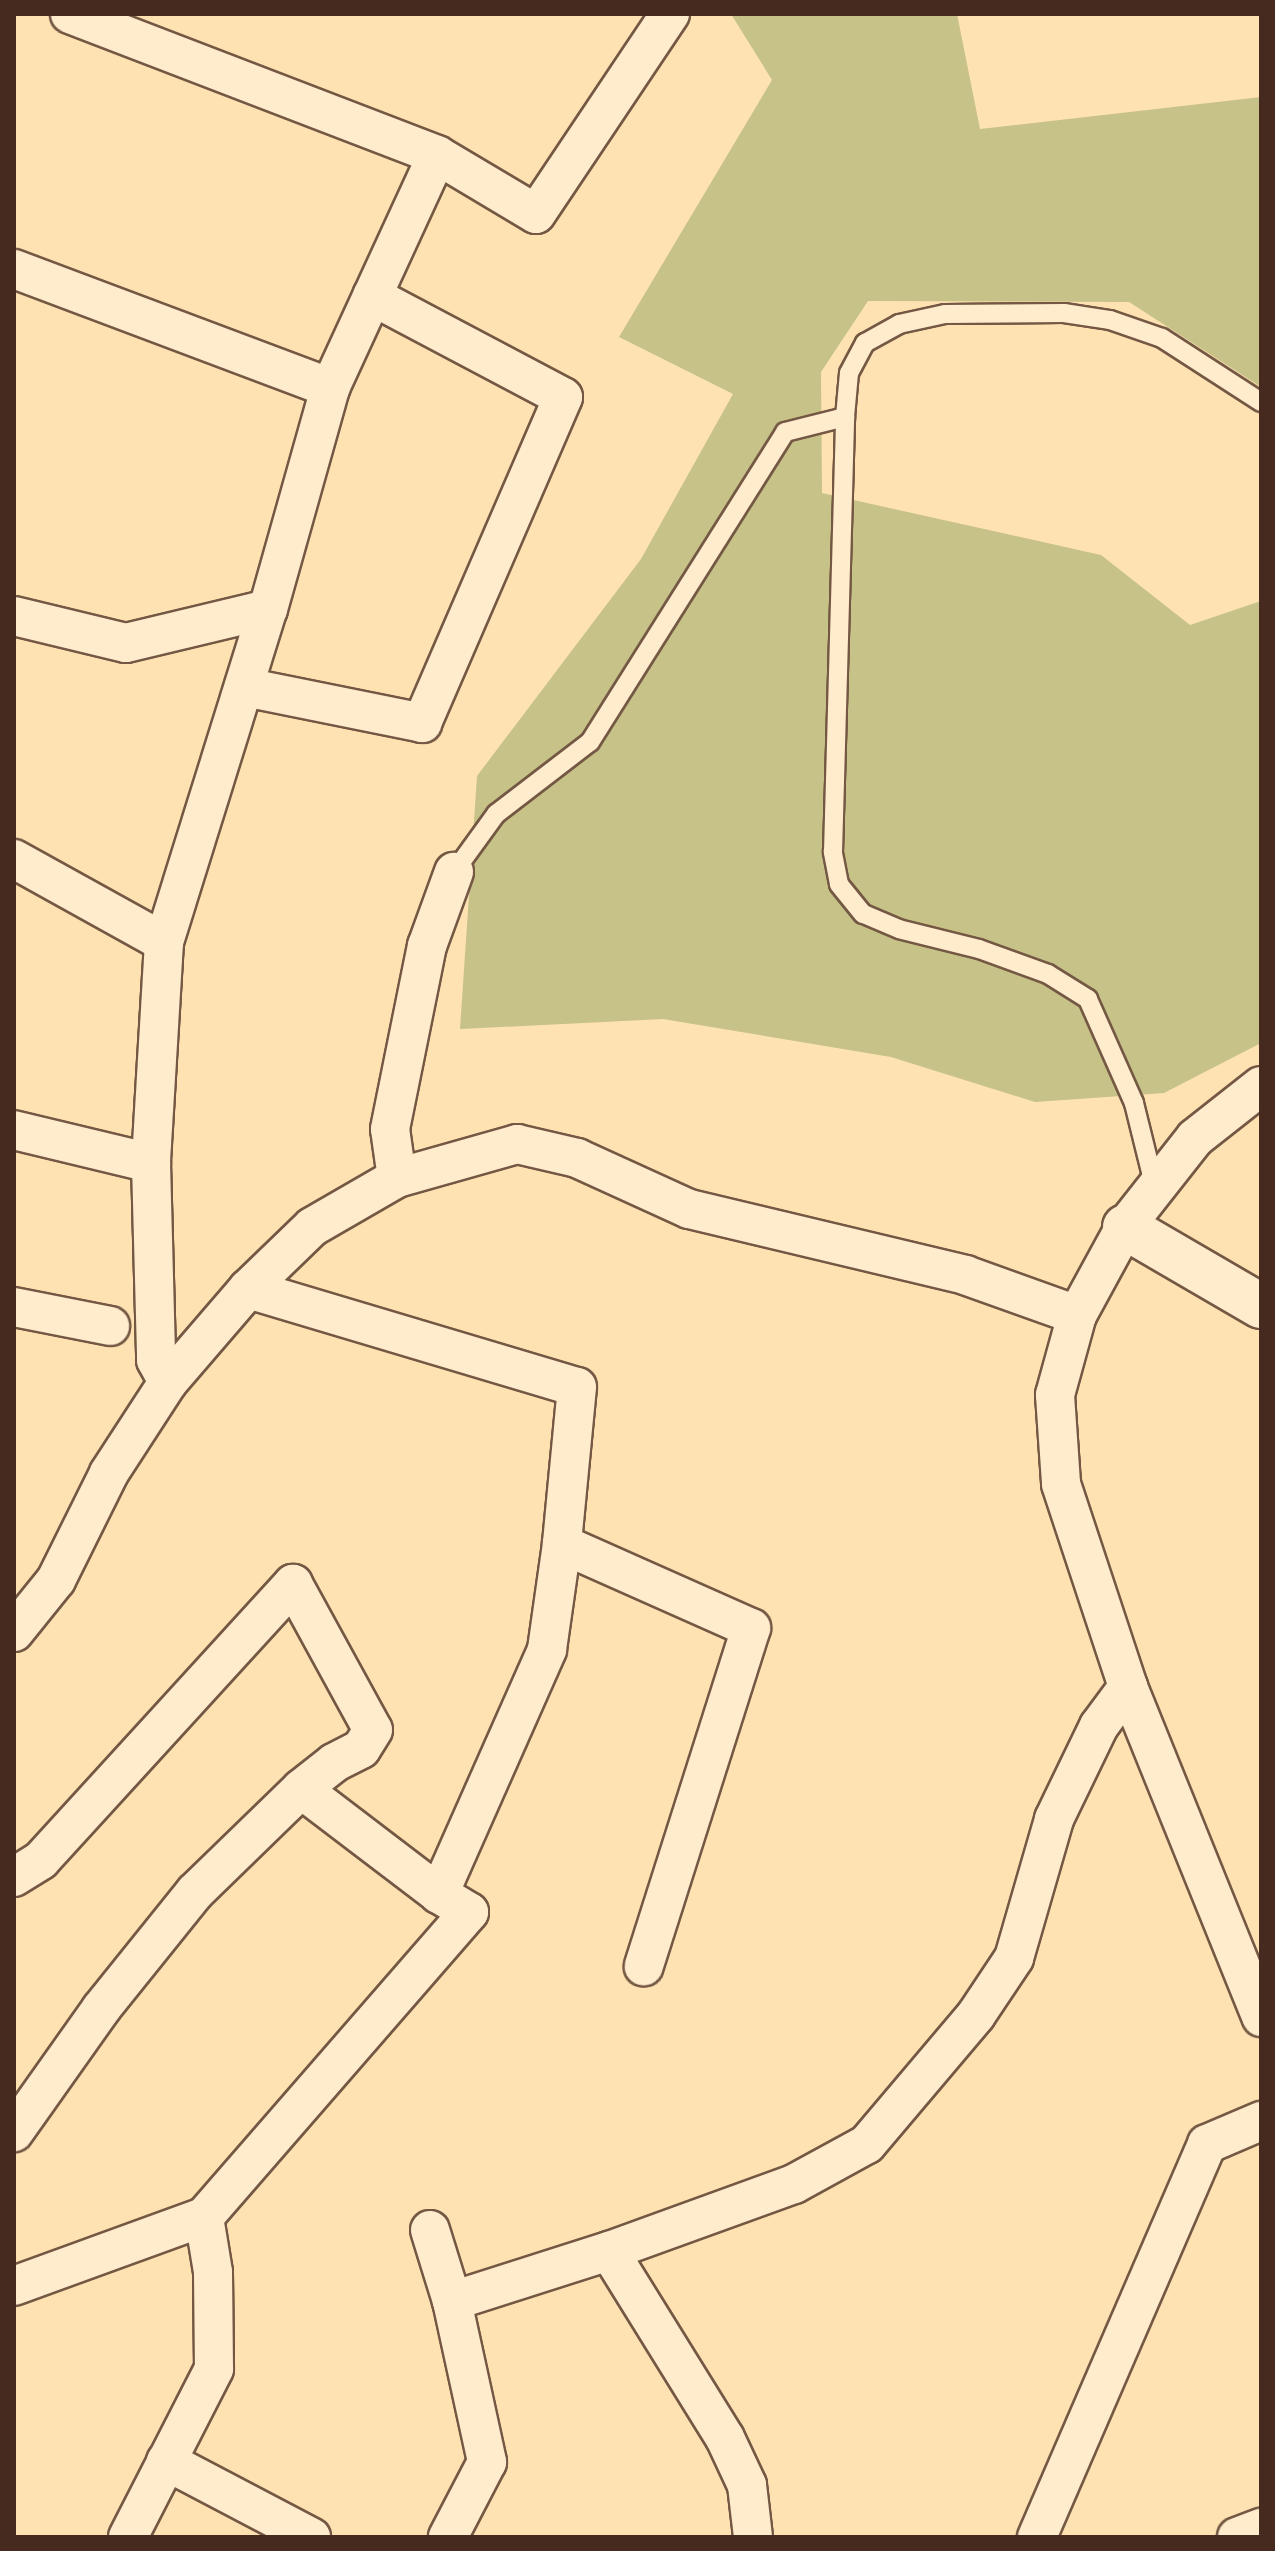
<!DOCTYPE html>
<html>
<head>
<meta charset="utf-8">
<style>
  body { margin:0 }
  #map { position:relative; width:1275px; height:2551px; overflow:hidden; background:#ffe2b2; font-family:"IM FELL DW Pica",serif }
  div>[style] { position:absolute }
  .green>* { inset:0; background:#c6c288 }
  .roads { filter:drop-shadow(2px 0 #745844) drop-shadow(-2px 0 #745844) drop-shadow(0 2px #745844) drop-shadow(0 -2px #745844) }
  .service>* { height:18px; margin:-9px; padding:0 9px; transform-origin:9px; border-radius:9px; background:#ffeccd }
  .minor>* { height:38px; margin:-19px; padding:0 19px; transform-origin:19px; border-radius:19px; background:#ffeccd }
  .tertiary>* { height:44px; margin:-22px; padding:0 22px; transform-origin:22px; border-radius:22px; background:#ffeccd }
  span { translate:-50% -50%; white-space:nowrap; text-align:center; line-height:1.15; -webkit-text-stroke:7px #ffeccd; paint-order:stroke }
  .frame { position:absolute; inset:0; border:16px solid #462a1f; pointer-events:none }
</style>
</head>
<body>
<div id="map">
  <div class="green">
    <i style="clip-path:polygon(731px 14px,957px 14px,980px 129px,1261px 97px,1261px 387px,1129px 302px,868px 301px,821px 372px,822px 493px,1101px 555px,1190px 625px,1261px 601px,1261px 1043px,1164px 1093px,1035px 1102px,891px 1057px,663px 1019px,460px 1029px,477px 776px,641px 559px,733px 394px,619px 337px,772px 80px)"></i>
  </div>
  <div class="roads">
    <div class="service">
      <i style="left:454px;top:872px;width:72px;rotate:-54.1deg"></i>
      <i style="left:496px;top:814px;width:118px;rotate:-37.5deg"></i>
      <i style="left:590px;top:742px;width:366px;rotate:-57.8deg"></i>
      <i style="left:785px;top:432px;width:62px;rotate:-14deg"></i>
      <i style="left:1155px;top:1188px;width:88px;rotate:-103.9deg"></i>
      <i style="left:1134px;top:1103px;width:114px;rotate:-113.9deg"></i>
      <i style="left:1088px;top:999px;width:47px;rotate:-148deg"></i>
      <i style="left:1048px;top:974px;width:73px;rotate:-160.1deg"></i>
      <i style="left:979px;top:949px;width:82px;rotate:-166deg"></i>
      <i style="left:899px;top:929px;width:39px;rotate:-157deg"></i>
      <i style="left:863px;top:914px;width:38px;rotate:-129deg"></i>
      <i style="left:839px;top:884px;width:33px;rotate:-101deg"></i>
      <i style="left:833px;top:852px;width:435px;rotate:-88.4deg"></i>
      <i style="left:845px;top:417px;width:44px;rotate:-84.8deg"></i>
      <i style="left:849px;top:373px;width:34px;rotate:-62deg"></i>
      <i style="left:865px;top:343px;width:39px;rotate:-29deg"></i>
      <i style="left:899px;top:324px;width:47px;rotate:-12.3deg"></i>
      <i style="left:945px;top:314px;width:119px;rotate:-0.5deg"></i>
      <i style="left:1064px;top:313px;width:47px;rotate:8.7deg"></i>
      <i style="left:1110px;top:320px;width:55px;rotate:19.1deg"></i>
      <i style="left:1162px;top:338px;width:118px;rotate:32.9deg"></i>
    </div>
    <div class="minor">
      <i style="left:70px;top:14px;width:393px;rotate:21deg"></i>
      <i style="left:437px;top:155px;width:115px;rotate:30.8deg"></i>
      <i style="left:536px;top:214px;width:241px;rotate:-56.2deg"></i>
      <i style="left:14px;top:269px;width:338px;rotate:20.6deg"></i>
      <i style="left:14px;top:616px;width:115px;rotate:13.6deg"></i>
      <i style="left:126px;top:643px;width:146px;rotate:-13.5deg"></i>
      <i style="left:244px;top:687px;width:182px;rotate:11.4deg"></i>
      <i style="left:422px;top:723px;width:355px;rotate:-66.6deg"></i>
      <i style="left:563px;top:397px;width:216px;rotate:-152.1deg"></i>
      <i style="left:14px;top:859px;width:171px;rotate:29deg"></i>
      <i style="left:164px;top:942px;width:221px;rotate:93.4deg"></i>
      <i style="left:151px;top:1163px;width:141px;rotate:-166.5deg"></i>
      <i style="left:164px;top:942px;width:349px;rotate:-72.7deg"></i>
      <i style="left:268px;top:609px;width:230px;rotate:-74.3deg"></i>
      <i style="left:330px;top:388px;width:256px;rotate:-65.3deg"></i>
      <i style="left:1261px;top:1086px;width:84px;rotate:141.8deg"></i>
      <i style="left:1195px;top:1138px;width:113px;rotate:128.2deg"></i>
      <i style="left:1125px;top:1227px;width:100px;rotate:118.6deg"></i>
      <i style="left:1077px;top:1315px;width:83px;rotate:105.4deg"></i>
      <i style="left:1055px;top:1395px;width:89px;rotate:86.1deg"></i>
      <i style="left:1061px;top:1484px;width:214px;rotate:71.7deg"></i>
      <i style="left:1128px;top:1687px;width:356px;rotate:68deg"></i>
      <i style="left:151px;top:1163px;width:197px;rotate:88.5deg"></i>
      <i style="left:156px;top:1360px;width:25px;rotate:61deg"></i>
      <i style="left:397px;top:1178px;width:49px;rotate:-98.1deg"></i>
      <i style="left:390px;top:1129px;width:187px;rotate:-78.6deg"></i>
      <i style="left:427px;top:946px;width:79px;rotate:-70deg"></i>
      <i style="left:248px;top:1289px;width:343px;rotate:16.6deg"></i>
      <i style="left:577px;top:1387px;width:158px;rotate:95.5deg"></i>
      <i style="left:562px;top:1544px;width:107px;rotate:98.1deg"></i>
      <i style="left:547px;top:1650px;width:267px;rotate:113.9deg"></i>
      <i style="left:14px;top:1307px;width:98px;rotate:11.2deg"></i>
      <i style="left:562px;top:1544px;width:207px;rotate:24deg"></i>
      <i style="left:751px;top:1628px;width:355px;rotate:107.6deg"></i>
      <i style="left:14px;top:1632px;width:67px;rotate:-51.1deg"></i>
      <i style="left:56px;top:1580px;width:119px;rotate:-63.6deg"></i>
      <i style="left:109px;top:1473px;width:108px;rotate:-57deg"></i>
      <i style="left:168px;top:1382px;width:123px;rotate:-49.3deg"></i>
      <i style="left:248px;top:1289px;width:89px;rotate:-44.1deg"></i>
      <i style="left:312px;top:1227px;width:98px;rotate:-30deg"></i>
      <i style="left:397px;top:1178px;width:125px;rotate:-15.8deg"></i>
      <i style="left:517px;top:1144px;width:62px;rotate:13.1deg"></i>
      <i style="left:577px;top:1158px;width:123px;rotate:24.5deg"></i>
      <i style="left:689px;top:1209px;width:284px;rotate:13.4deg"></i>
      <i style="left:965px;top:1275px;width:119px;rotate:19.7deg"></i>
      <i style="left:14px;top:1877px;width:32px;rotate:-32deg"></i>
      <i style="left:41px;top:1860px;width:374px;rotate:-47.6deg"></i>
      <i style="left:293px;top:1584px;width:166px;rotate:61.3deg"></i>
      <i style="left:373px;top:1730px;width:22px;rotate:122deg"></i>
      <i style="left:361px;top:1749px;width:30px;rotate:153deg"></i>
      <i style="left:334px;top:1763px;width:42px;rotate:141.8deg"></i>
      <i style="left:301px;top:1789px;width:148px;rotate:135.8deg"></i>
      <i style="left:195px;top:1892px;width:150px;rotate:128.8deg"></i>
      <i style="left:101px;top:2009px;width:151px;rotate:125.3deg"></i>
      <i style="left:430px;top:2230px;width:74px;rotate:72.8deg"></i>
      <i style="left:452px;top:2301px;width:165px;rotate:77.7deg"></i>
      <i style="left:487px;top:2462px;width:85px;rotate:117.5deg"></i>
      <i style="left:609px;top:2251px;width:220px;rotate:58.2deg"></i>
      <i style="left:725px;top:2438px;width:52px;rotate:64.9deg"></i>
      <i style="left:747px;top:2485px;width:52px;rotate:83.4deg"></i>
      <i style="left:14px;top:2286px;width:202px;rotate:-20deg"></i>
      <i style="left:452px;top:2301px;width:165px;rotate:-17.7deg"></i>
      <i style="left:609px;top:2251px;width:197px;rotate:-19.9deg"></i>
      <i style="left:794px;top:2184px;width:83px;rotate:-28.7deg"></i>
      <i style="left:867px;top:2144px;width:169px;rotate:-49.8deg"></i>
      <i style="left:976px;top:2015px;width:69px;rotate:-56.3deg"></i>
      <i style="left:1014px;top:1958px;width:145px;rotate:-73.9deg"></i>
      <i style="left:1054px;top:1819px;width:103px;rotate:-64.2deg"></i>
      <i style="left:1099px;top:1726px;width:49px;rotate:-53.4deg"></i>
      <i style="left:166px;top:2461px;width:164px;rotate:27.7deg"></i>
      <i style="left:128px;top:2537px;width:189px;rotate:-62.9deg"></i>
      <i style="left:214px;top:2369px;width:97px;rotate:-90.6deg"></i>
      <i style="left:213px;top:2272px;width:56px;rotate:-99.3deg"></i>
      <i style="left:204px;top:2217px;width:404px;rotate:-49deg"></i>
      <i style="left:469px;top:1912px;width:35px;rotate:-149deg"></i>
      <i style="left:439px;top:1894px;width:173px;rotate:-142.7deg"></i>
      <i style="left:1037px;top:2537px;width:428px;rotate:-66.6deg"></i>
      <i style="left:1207px;top:2144px;width:59px;rotate:-23.1deg"></i>
      <i style="left:1237px;top:2537px;width:26px;rotate:-21deg"></i>
    </div>
    <div class="tertiary">
      <i style="left:1125px;top:1227px;width:157px;rotate:30.2deg"></i>
    </div>
  </div>
  <div class="frame"></div>
</div>
</body>
</html>
